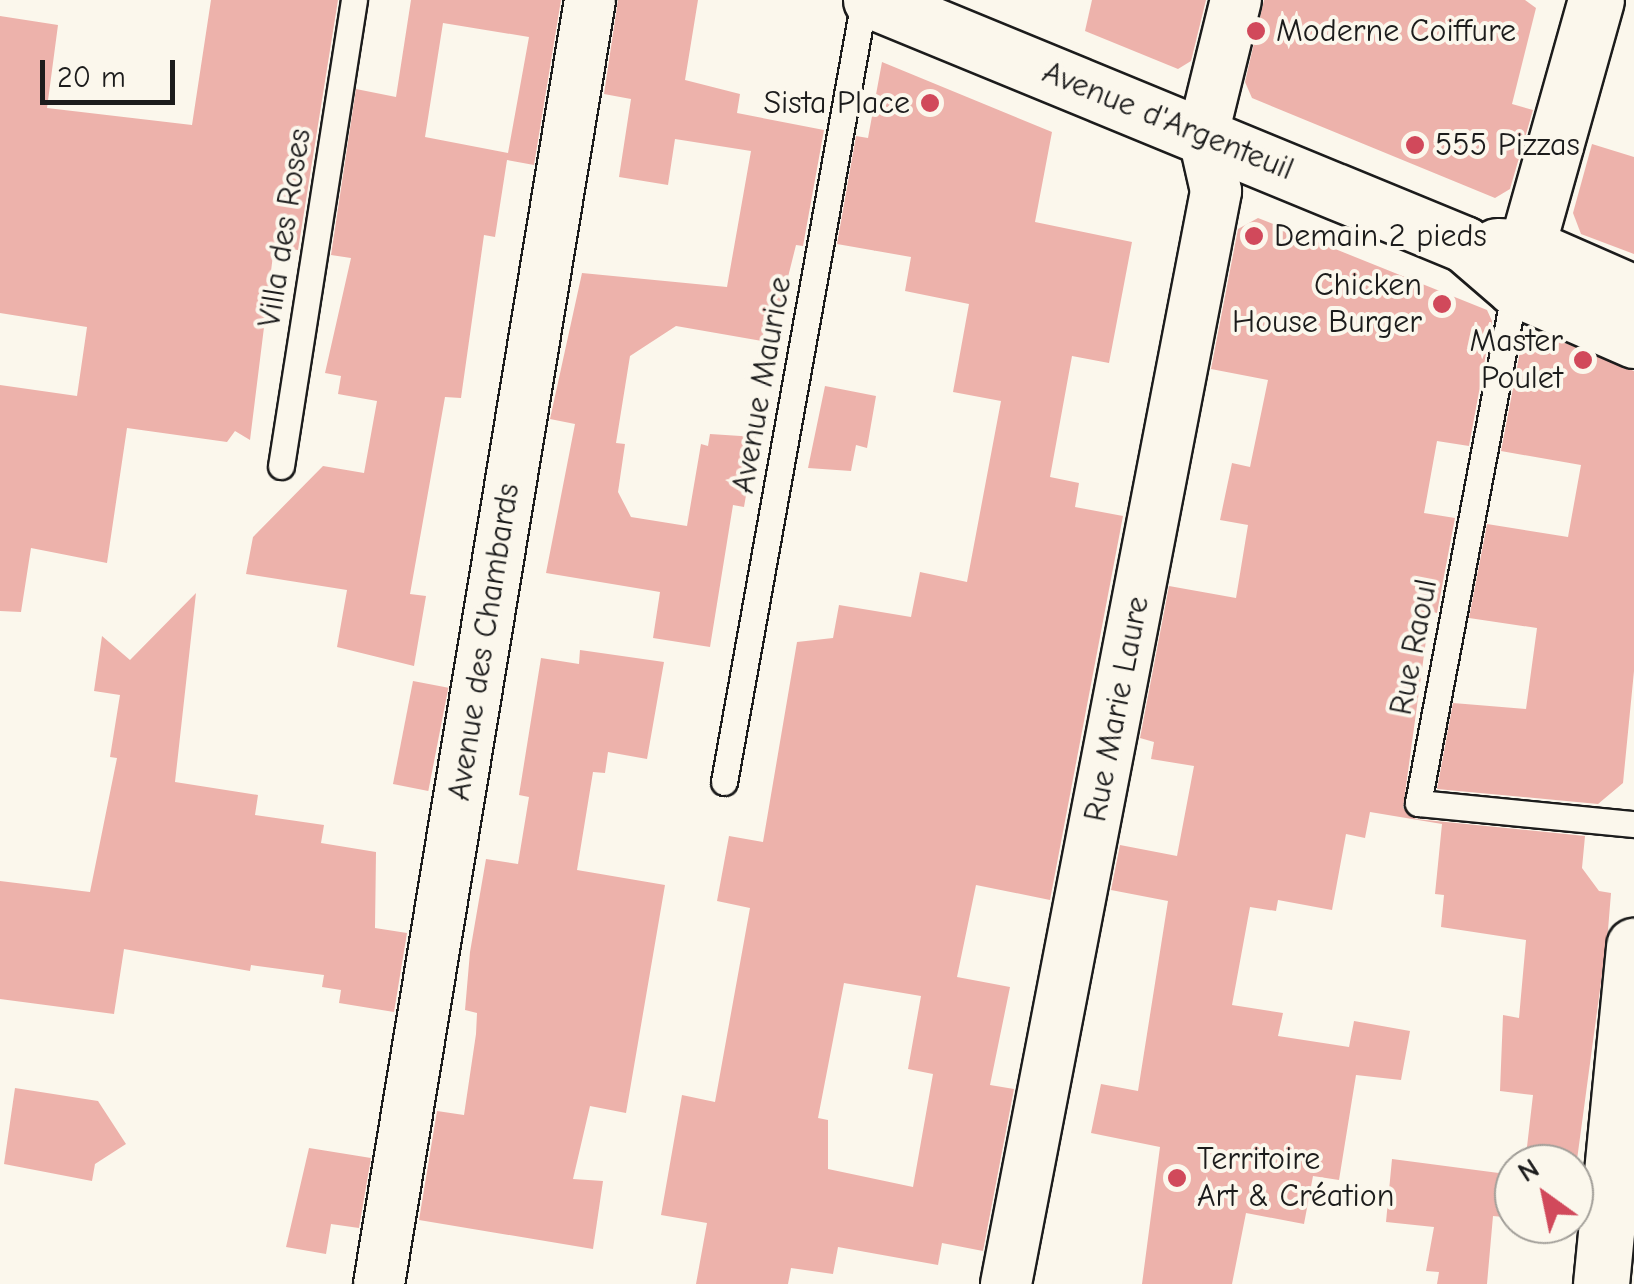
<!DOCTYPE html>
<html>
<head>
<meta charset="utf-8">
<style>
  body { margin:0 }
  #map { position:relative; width:1634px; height:1284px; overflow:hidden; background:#fbf7ec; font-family:"Comic Neue",sans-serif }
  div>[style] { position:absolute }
  .building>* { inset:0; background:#edb2ab; transform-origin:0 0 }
  .roads { filter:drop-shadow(2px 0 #1c1c1c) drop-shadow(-2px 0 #1c1c1c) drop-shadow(0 2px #1c1c1c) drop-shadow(0 -2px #1c1c1c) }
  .lane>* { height:25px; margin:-12.5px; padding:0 12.5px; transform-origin:12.5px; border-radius:12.5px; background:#fbf7ec }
  .street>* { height:50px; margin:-25px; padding:0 25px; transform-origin:25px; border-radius:25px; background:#fbf7ec }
  .secondary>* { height:55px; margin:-27.5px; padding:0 27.5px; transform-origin:27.5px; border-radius:27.5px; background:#fbf7ec }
  .dots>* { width:28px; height:28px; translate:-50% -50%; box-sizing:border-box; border:5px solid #fbf7ec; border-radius:50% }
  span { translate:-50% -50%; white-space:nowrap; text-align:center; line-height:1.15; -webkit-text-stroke:8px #fbf7ec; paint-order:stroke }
  .poi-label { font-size:32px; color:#1c1c1c }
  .left { translate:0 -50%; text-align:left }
  .right { translate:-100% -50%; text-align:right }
  .street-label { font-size:32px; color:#1c1c1c }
  .north { position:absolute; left:1494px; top:1144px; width:100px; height:100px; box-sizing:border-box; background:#fbf7ec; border:2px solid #a29f99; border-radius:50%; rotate:327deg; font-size:28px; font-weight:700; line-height:40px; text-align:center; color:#1c1c1c }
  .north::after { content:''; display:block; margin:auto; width:35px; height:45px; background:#d1495b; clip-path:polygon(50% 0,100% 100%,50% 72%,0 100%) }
  .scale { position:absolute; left:40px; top:60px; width:135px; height:45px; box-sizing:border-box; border:5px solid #1c1c1c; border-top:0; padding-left:12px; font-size:30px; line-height:35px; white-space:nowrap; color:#1c1c1c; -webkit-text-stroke:8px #fbf7ec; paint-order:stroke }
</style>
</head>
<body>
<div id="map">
  <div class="building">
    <i style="clip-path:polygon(211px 0,338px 0,298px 250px,274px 247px,250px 440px,235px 431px,227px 442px,127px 428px,107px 563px,31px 548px,21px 612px,0 611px,0 385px,77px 396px,87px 327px,0 313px,0 16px,58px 25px,47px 108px,192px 125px)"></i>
    <i style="clip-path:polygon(evenodd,411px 0,561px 0,534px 165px,507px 160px,495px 237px,484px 235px,461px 398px,445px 397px,410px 594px,426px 596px,414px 666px,337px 647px,347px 590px,246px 574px,253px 537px,323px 466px,364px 473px,377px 401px,338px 394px,341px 376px,325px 373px,351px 258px,331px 255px,356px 89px,396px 97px,411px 0,443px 23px,529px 37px,508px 153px,425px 137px,443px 23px)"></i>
    <i style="clip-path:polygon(618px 0,698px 0,685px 80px,740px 94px,737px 113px,824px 130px,803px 246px,796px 245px,778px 317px,767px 316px,762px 341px,676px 326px,630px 356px,616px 443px,625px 444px,618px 492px,631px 517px,687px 526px,701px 444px,708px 446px,710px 434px,756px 437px,744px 507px,733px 505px,710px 647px,653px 638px,660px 592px,546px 573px,575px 424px,550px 419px,582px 273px,727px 287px,751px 151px,675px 139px,668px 185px,619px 177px,631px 99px,604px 94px)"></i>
    <i style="clip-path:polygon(1092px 0,1206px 0,1191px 61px,1178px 69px,1085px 31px)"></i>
    <i style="clip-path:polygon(1264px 0,1525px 0,1536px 8px,1512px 104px,1533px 110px,1510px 189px,1495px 198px,1252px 98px,1245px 82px)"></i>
    <i style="clip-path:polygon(evenodd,882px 62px,1052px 132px,1035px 222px,1132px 242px,1109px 363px,1072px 356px,1050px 477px,1079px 483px,1075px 507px,1123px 516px,1050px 900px,976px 885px,957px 977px,1010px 987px,990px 1085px,1014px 1089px,983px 1251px,942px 1243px,938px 1265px,838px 1247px,833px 1274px,791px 1268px,788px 1284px,696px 1284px,707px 1223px,661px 1215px,682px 1095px,715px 1102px,750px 908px,717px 901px,729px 836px,763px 842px,797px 642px,833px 638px,839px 605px,911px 617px,920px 572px,967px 582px,1001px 401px,953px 392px,969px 304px,905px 291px,911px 257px,837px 244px,856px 136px,868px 138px,882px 62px,844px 983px,921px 996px,908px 1069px,933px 1074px,913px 1187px,828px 1169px,828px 1120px,818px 1118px,844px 983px)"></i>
    <i style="clip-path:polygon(1592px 144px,1634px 157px,1634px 254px,1581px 234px,1573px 213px)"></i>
    <i style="clip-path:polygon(1258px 218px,1487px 310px,1492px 321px,1469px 446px,1437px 441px,1424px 513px,1455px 518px,1437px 613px,1430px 611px,1403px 808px,1416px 819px,1585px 836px,1582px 868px,1599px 891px,1611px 893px,1608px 930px,1574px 1182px,1574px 1164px,1525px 1164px,1533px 1095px,1500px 1091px,1503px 1015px,1519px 1018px,1526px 940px,1441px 927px,1444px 895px,1435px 894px,1442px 824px,1370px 812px,1365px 838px,1346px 834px,1332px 910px,1278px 900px,1276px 911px,1250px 907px,1232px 1005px,1283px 1013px,1278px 1036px,1349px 1047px,1354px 1021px,1410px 1031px,1401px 1080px,1356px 1075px,1339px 1180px,1313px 1176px,1304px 1224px,1246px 1213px,1232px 1284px,1142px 1284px,1160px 1147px,1091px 1133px,1101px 1084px,1138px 1091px,1168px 901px,1111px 890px,1120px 845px,1177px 856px,1194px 766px,1151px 759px,1154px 742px,1140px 738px,1169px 586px,1236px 598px,1248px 525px,1220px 520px,1232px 463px,1250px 467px,1268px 380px,1211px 369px,1238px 229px)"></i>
    <i style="clip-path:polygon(1533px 330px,1634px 371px,1634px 671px,1623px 783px,1598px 804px,1437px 789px,1453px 703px,1526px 709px,1537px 628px,1469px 618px,1487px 524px,1568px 537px,1581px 465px,1501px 451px,1523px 336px)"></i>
    <i style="clip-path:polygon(825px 386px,876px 396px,867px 448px,856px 445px,851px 471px,808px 468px)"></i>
    <i style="clip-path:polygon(196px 593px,175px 782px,258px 795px,255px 815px,324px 825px,321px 843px,376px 852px,375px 928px,407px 933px,394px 1012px,339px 1003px,341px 990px,322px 987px,324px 975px,251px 965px,250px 971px,124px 949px,114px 1014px,0 999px,0 881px,90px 892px,117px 758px,110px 757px,120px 695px,94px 691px,102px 636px,130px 660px)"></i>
    <i style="clip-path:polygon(580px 650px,664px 662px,647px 759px,608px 752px,605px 773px,593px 772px,577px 870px,665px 885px,626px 1113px,590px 1106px,573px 1179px,603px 1181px,593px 1249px,419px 1220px,437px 1111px,464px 1115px,476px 1034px,477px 1013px,465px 1010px,470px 952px,486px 859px,518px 864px,529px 797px,519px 795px,541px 658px,579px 664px)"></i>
    <i style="left:413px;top:681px;width:36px;height:105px;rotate:11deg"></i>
    <i style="clip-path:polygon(15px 1088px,98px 1101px,126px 1144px,95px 1164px,92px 1181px,4px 1164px)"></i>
    <i style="clip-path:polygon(309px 1148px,371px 1158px,359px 1228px,331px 1224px,326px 1254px,286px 1247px)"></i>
    <i style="clip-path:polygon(1392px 1159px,1514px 1175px,1514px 1218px,1493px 1216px,1487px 1284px,1437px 1284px,1439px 1272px,1426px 1271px,1434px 1227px,1386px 1222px)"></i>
  </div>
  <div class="roads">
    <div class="lane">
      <i style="left:1515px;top:288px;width:524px;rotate:100.67deg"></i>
      <i style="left:1418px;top:803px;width:217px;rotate:5.6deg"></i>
      <i style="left:281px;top:466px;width:472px;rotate:-81.1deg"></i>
      <i style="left:724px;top:782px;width:794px;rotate:-79.85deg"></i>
    </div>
    <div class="street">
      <i style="left:379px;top:1284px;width:1301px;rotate:-80.67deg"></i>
      <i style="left:1006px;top:1284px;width:1113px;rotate:-79.12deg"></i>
      <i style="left:1216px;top:191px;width:58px;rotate:-102.8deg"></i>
      <i style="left:1203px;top:134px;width:138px;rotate:-76.2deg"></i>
    </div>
    <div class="secondary">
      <i style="left:871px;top:0;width:641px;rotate:22.37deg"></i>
      <i style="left:1464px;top:244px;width:67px;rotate:40.8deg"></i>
      <i style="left:1515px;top:288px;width:130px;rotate:23.6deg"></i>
      <i style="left:1497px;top:246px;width:34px;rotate:3deg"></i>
      <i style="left:1531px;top:248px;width:112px;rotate:23.6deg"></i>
      <i style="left:1515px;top:288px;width:299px;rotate:-74.3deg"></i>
      <i style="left:1601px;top:1284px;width:340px;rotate:-84.4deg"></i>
    </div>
  </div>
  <div class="dots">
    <i style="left:1256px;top:31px;background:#d1495b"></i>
    <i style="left:930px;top:103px;background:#d1495b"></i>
    <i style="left:1415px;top:145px;background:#d1495b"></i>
    <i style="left:1254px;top:236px;background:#d1495b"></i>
    <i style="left:1442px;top:304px;background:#d1495b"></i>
    <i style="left:1583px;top:360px;background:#d1495b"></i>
    <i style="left:1177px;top:1178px;background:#d1495b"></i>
  </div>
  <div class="poi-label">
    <span class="left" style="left:1276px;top:31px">Moderne Coiffure</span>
    <span class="right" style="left:910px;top:103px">Sista Place</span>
    <span class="left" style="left:1435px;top:145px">555 Pizzas</span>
    <span class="left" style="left:1274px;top:236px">Demain 2 pieds</span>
    <span class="right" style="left:1422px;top:304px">Chicken<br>House Burger</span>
    <span class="right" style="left:1563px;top:360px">Master<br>Poulet</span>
    <span class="left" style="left:1197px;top:1178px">Territoire<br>Art &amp; Création</span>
  </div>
  <div class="street-label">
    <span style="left:1168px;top:121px;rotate:22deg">Avenue d'Argenteuil</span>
    <span style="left:285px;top:228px;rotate:-81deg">Villa des Roses</span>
    <span style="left:762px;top:385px;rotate:-80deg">Avenue Maurice</span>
    <span style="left:484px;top:642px;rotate:-81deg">Avenue des Chambards</span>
    <span style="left:1414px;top:647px;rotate:-79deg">Rue Raoul</span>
    <span style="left:1117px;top:709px;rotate:-79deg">Rue Marie Laure</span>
  </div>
  <div class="north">N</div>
  <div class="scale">20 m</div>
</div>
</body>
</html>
